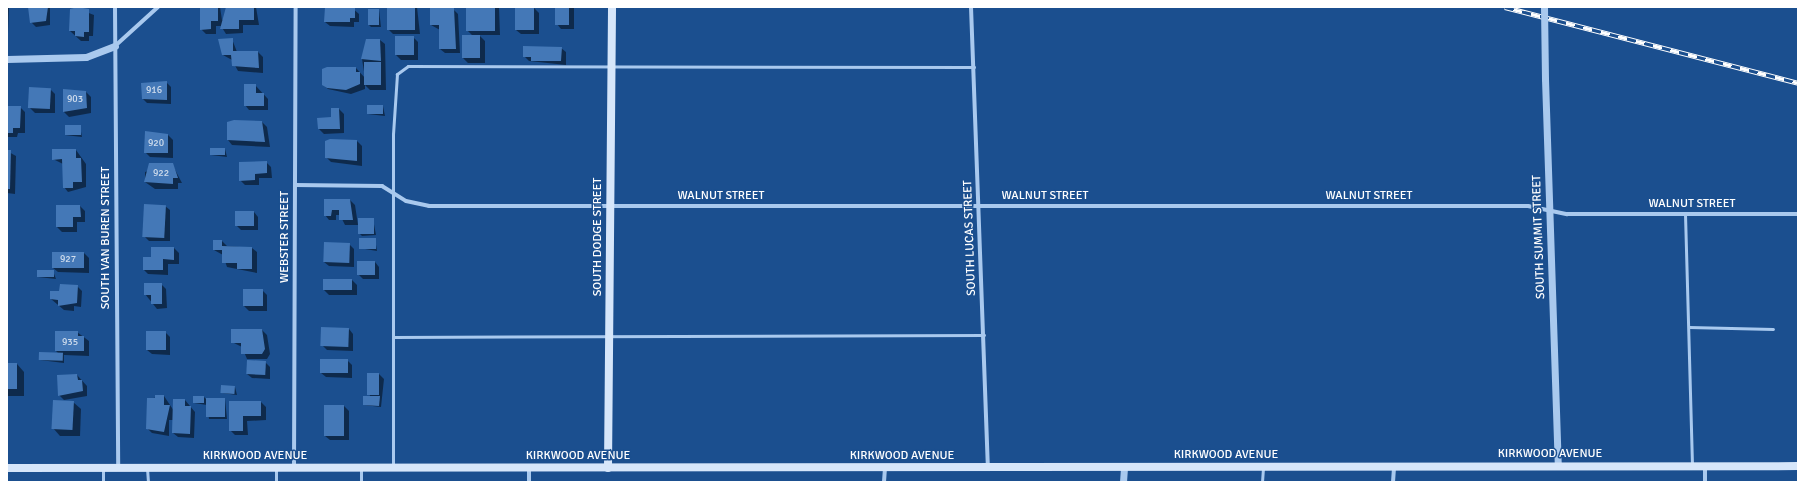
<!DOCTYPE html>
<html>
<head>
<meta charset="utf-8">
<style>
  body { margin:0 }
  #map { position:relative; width:1805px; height:489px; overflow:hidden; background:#1b4f8f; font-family:Signika,sans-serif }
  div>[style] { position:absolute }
  .shadow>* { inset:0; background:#0007 }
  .building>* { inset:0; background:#4478b7; transform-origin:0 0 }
  .service>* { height:3px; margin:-1.5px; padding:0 1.5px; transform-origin:1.5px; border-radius:1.5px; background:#a9c9ee }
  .minor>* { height:4px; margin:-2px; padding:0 2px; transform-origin:2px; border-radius:2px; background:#a9c9ee }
  .tertiary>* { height:7px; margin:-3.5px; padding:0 3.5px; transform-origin:3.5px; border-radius:3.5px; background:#a9c9ee }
  .secondary>* { height:8px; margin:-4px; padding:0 4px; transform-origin:4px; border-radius:4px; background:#d6e6fa }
  .rail>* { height:4.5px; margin-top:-2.25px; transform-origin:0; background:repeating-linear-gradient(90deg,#1b4f8f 0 9px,#fff 0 18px); box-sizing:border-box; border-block:1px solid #fff }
  .tertiary-bridge>* { height:7px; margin:-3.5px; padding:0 3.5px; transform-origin:3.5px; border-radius:3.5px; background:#a9c9ee }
  span { translate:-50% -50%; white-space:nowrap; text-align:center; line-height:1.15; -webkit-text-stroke:3px #1b4f8f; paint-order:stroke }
  .number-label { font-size:10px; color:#d0dded }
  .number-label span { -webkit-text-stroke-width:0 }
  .street-label { font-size:12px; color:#fff }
  .frame { position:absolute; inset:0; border:8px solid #fff; pointer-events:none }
</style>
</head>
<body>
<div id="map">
  <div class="shadow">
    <i style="clip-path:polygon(7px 7px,9px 7px,8px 33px,7px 33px)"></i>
    <i style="clip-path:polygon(30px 7px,50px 7px,50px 25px,36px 27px,31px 22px)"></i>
    <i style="clip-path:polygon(73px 7px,94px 15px,93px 36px,89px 36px,89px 41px,81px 41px,70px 31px)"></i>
    <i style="clip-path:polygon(201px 7px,220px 7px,222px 20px,227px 18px,227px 7px,256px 7px,259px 25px,243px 25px,243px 33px,226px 34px,221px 26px,216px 26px,216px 34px,206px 34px,201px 29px)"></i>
    <i style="clip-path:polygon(326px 7px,351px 7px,359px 14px,359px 22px,354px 22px,354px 27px,330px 26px,325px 22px)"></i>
    <i style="clip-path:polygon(388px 7px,417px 7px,420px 34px,393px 34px,388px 29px)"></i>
    <i style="clip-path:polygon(467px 7px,499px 7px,500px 35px,479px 35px,485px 41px,485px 63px,468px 63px,463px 58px,473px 36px,467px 30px)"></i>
    <i style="clip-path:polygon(516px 7px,534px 8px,539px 13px,539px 34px,521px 34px,516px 30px)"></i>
    <i style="clip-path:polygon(556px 7px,574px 7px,574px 29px,561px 29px,557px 24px)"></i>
    <i style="clip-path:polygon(453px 9px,458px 14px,460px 53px,445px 53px,440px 49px,440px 30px,431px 25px)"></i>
    <i style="clip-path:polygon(379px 10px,381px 27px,371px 27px,369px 25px)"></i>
    <i style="clip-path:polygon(413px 37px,418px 42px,418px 60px,401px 60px,396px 55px)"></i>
    <i style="clip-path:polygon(232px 39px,237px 52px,258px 52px,263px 57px,263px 73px,238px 71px,232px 60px,223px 55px)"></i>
    <i style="clip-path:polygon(380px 40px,385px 44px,386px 90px,370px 90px,365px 85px,365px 89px,351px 94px,328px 89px,323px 85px,356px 68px,365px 78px,362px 59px)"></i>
    <i style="clip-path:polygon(561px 48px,566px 52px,566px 65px,529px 61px,524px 56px)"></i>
    <i style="clip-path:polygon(166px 82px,171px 87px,171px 104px,147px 103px,142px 98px)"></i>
    <i style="clip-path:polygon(255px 85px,268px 99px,268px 110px,249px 110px,245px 105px)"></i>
    <i style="clip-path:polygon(30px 88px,50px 89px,55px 94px,55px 113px,35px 113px,30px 108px)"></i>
    <i style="clip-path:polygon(64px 90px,86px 92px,91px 97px,91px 113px,69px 117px,64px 112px)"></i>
    <i style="clip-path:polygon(383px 106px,385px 116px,368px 114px)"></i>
    <i style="clip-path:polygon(7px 107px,20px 107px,25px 112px,25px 133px,18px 133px,17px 137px,7px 137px)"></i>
    <i style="clip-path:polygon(332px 109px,339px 109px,344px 114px,344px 133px,324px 134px,319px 129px,319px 119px,332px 118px)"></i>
    <i style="clip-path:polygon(262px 122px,267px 127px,270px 147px,232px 145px,228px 140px)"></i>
    <i style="clip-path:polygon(80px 126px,82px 137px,65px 135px)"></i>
    <i style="clip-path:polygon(168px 135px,173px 140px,173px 158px,150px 157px,145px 152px)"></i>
    <i style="clip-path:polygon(357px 141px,362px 146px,362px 166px,331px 162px,326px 157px,326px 142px)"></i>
    <i style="clip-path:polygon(225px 149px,227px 157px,211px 155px)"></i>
    <i style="clip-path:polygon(76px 150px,86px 164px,86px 187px,68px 192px,64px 187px,63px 164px,53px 159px)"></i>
    <i style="clip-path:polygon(7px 151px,16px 156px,15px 194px,7px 193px)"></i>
    <i style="clip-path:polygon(266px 162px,271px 167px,272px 178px,259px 178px,259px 185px,245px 185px,240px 180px)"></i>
    <i style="clip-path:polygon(172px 164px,182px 183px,178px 183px,178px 189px,155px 189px,145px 182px,145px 172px)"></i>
    <i style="clip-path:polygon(325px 200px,350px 200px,355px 205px,358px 225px,345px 225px,340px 215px,336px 215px,336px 220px,329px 220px,325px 215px)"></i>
    <i style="clip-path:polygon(57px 206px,80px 206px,85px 211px,85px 222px,77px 222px,77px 232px,62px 232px,57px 227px)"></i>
    <i style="clip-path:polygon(165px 206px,170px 210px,170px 241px,149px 241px,144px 236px)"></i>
    <i style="clip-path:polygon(254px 212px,258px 217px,258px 230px,241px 230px,236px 225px)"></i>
    <i style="clip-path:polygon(373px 219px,376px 235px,362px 236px,360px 234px)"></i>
    <i style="clip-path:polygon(375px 239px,377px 251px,359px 248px)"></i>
    <i style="clip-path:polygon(222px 241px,227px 246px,252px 248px,257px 252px,257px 273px,227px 267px,223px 255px,214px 250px)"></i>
    <i style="clip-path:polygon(349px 244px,354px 249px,354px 267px,329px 266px,324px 262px)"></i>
    <i style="clip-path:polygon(174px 248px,179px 253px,179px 264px,168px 264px,168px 275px,148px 274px,144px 270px,152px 258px)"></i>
    <i style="clip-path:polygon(84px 253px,89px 258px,89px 273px,58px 272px,53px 268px)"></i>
    <i style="clip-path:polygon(375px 262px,379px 267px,379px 279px,363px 279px,358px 274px)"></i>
    <i style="clip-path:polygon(53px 271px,56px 279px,38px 277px)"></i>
    <i style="clip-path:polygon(352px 280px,357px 285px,357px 295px,329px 295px,324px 290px)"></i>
    <i style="clip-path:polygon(161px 284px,166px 289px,167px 308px,157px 309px,145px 294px)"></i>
    <i style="clip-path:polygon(77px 286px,82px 291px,81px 307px,74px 306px,74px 311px,64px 310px,51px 299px)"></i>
    <i style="clip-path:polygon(262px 290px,267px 295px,267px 311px,249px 311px,244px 306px)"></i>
    <i style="clip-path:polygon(349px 329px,353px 334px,353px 351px,327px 350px,322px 345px)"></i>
    <i style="clip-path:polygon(262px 330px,267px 335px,270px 354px,267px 359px,247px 359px,242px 347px,232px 342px)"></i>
    <i style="clip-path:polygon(77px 332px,89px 341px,89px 356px,64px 355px,64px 363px,40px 360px,59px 354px,56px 351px)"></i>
    <i style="clip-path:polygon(165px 332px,170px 337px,170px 355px,152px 354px,147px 350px)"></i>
    <i style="clip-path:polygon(347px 360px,352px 365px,352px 378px,326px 377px,321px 373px)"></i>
    <i style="clip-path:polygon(265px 362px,270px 367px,270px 379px,252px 378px,247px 374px)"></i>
    <i style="clip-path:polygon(7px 364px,17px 364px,24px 372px,24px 396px,7px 396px)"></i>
    <i style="clip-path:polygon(368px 374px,379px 374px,384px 379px,381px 407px,364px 405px,370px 397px)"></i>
    <i style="clip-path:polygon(77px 375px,87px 386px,87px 396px,64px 400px,59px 395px)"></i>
    <i style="clip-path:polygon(235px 387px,237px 395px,222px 393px)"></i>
    <i style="clip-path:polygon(164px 396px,174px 411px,185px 400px,195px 412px,194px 438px,178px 437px,173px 433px,174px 420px,169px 420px,169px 436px,152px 433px,147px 428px,148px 399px)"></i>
    <i style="clip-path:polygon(204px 397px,207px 400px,225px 399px,227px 419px,209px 419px,207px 405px,194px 403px)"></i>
    <i style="clip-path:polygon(73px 402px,81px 409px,80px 436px,60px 436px,53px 428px)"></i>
    <i style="clip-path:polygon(230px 402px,261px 402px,266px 407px,266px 420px,247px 421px,248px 435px,235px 435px,230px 430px)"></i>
    <i style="clip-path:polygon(344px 406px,349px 411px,349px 440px,330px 440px,325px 436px)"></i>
  </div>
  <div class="building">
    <i style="clip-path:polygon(28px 7px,48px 7px,46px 21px,30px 23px)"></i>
    <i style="clip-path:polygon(77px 7px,89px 9px,89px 32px,84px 32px,84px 37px,75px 36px,75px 31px,69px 31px,70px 9px)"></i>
    <i style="clip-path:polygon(200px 7px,218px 7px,218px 21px,211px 21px,211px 29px,200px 30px)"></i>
    <i style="clip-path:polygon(226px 7px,254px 7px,254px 20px,239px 20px,239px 29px,220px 29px)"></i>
    <i style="clip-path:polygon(325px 7px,355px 8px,355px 18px,350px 18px,350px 22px,324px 22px)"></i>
    <i style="left:387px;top:7px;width:28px;height:23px"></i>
    <i style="clip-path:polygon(430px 7px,454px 8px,456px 49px,439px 49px,439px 25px,430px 25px)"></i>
    <i style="left:466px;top:7px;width:29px;height:24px"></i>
    <i style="left:515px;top:7px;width:19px;height:23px"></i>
    <i style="left:555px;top:7px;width:14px;height:18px"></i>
    <i style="left:368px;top:9px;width:11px;height:16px"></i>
    <i style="left:462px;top:35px;width:18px;height:23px"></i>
    <i style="left:395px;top:36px;width:19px;height:19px"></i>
    <i style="clip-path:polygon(233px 38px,233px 51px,258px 51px,259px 68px,232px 66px,231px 55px,222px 55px,218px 39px)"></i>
    <i style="clip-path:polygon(366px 39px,380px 39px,381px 61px,361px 59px)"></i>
    <i style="clip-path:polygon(523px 46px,562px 47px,561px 61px,531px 61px,531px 57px,523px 57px)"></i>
    <i style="left:364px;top:62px;width:17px;height:23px"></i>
    <i style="clip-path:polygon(327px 67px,356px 67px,356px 72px,360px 72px,360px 84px,346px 90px,327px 88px,322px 85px,322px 69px)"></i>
    <i style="clip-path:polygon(167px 81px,167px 100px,142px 99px,141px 83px)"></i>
    <i style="clip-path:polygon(244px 84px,256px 84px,256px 93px,264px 93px,264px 106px,244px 106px)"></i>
    <i style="left:29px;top:87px;width:22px;height:21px;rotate:3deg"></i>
    <i style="clip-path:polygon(63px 89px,86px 91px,87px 108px,63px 112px)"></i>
    <i style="left:367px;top:105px;width:16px;height:9px"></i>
    <i style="clip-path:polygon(7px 106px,21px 106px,20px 128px,13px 128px,13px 133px,7px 133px)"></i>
    <i style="clip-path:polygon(331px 108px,339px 108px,340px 129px,318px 129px,317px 118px,331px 117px)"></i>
    <i style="clip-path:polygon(234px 120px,262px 121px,265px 142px,227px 140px,227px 122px)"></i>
    <i style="left:65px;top:125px;width:16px;height:10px"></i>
    <i style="clip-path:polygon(145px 131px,168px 134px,168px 153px,144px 153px)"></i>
    <i style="clip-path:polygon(330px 139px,357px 140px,357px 161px,325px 158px,325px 141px)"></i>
    <i style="left:210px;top:148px;width:15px;height:7px"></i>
    <i style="clip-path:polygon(52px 149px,76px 149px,76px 158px,81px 158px,82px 182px,73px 182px,73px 188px,63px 188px,62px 159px,52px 160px)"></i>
    <i style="clip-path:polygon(7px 150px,11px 150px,10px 189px,7px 189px)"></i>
    <i style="clip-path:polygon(267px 161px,267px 173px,255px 174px,255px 180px,239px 181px,239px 162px)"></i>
    <i style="clip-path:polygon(149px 163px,173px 163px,178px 178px,173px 178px,173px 184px,144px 182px)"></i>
    <i style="clip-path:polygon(324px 199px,350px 199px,353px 220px,339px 220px,339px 210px,332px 210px,331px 216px,324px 216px)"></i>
    <i style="left:144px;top:204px;width:22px;height:33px;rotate:3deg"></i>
    <i style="clip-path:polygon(56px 205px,80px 205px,81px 217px,73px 217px,73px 227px,56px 227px)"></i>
    <i style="left:235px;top:211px;width:19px;height:15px"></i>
    <i style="left:374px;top:218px;width:16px;height:16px;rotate:90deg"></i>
    <i style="left:359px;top:238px;width:17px;height:11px"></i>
    <i style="clip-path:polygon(213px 240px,222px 240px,222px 246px,252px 247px,252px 269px,237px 269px,237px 263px,222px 263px,222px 250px,213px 250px)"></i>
    <i style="left:324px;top:242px;width:26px;height:20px;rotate:2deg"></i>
    <i style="clip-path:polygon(151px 247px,174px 247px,174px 260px,163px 259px,163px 270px,143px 270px,143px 257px,151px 257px)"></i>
    <i style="left:52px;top:252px;width:32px;height:16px"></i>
    <i style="left:357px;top:261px;width:18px;height:14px"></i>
    <i style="left:37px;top:270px;width:17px;height:7px"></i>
    <i style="left:323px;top:279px;width:29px;height:11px"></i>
    <i style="clip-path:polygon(144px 283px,162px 283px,162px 304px,151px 304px,151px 295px,144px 295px)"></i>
    <i style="clip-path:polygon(60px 284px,78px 285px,77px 303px,58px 306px,58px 300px,50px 299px,50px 291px,59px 291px)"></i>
    <i style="left:243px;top:289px;width:20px;height:17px"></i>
    <i style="left:321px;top:327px;width:28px;height:19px;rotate:2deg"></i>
    <i style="clip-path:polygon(231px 329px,262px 329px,265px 349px,262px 354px,241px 354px,241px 343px,231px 343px)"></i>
    <i style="clip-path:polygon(55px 331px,78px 331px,78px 336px,84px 336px,84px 351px,55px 351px)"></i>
    <i style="left:146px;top:331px;width:20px;height:19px"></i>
    <i style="left:39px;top:352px;width:24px;height:8px;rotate:2deg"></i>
    <i style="left:320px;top:359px;width:28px;height:14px"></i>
    <i style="left:247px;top:360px;width:19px;height:14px;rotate:3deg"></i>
    <i style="left:7px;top:363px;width:10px;height:26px"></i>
    <i style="left:367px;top:373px;width:12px;height:22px"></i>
    <i style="clip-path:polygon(77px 374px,78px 380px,82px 380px,83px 391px,58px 396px,57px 375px)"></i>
    <i style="left:221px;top:385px;width:14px;height:8px;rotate:4deg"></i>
    <i style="clip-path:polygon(155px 395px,164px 395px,164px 405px,170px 405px,164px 432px,146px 429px,147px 398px,155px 398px)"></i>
    <i style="left:193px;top:396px;width:11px;height:7px"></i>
    <i style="clip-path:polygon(363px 396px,380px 396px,379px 406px,363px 405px)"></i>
    <i style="left:206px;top:398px;width:19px;height:19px"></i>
    <i style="clip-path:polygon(173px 399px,185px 399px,185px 406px,191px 406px,190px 434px,172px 433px)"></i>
    <i style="left:53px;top:400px;width:21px;height:29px;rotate:3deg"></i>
    <i style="clip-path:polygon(229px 401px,261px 401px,261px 416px,243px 416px,243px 431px,229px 431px)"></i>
    <i style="left:324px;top:405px;width:20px;height:31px"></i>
  </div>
  <div class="service">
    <i style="left:974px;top:67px;width:566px;rotate:-179.9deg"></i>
    <i style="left:408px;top:66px;width:14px;rotate:144deg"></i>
    <i style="left:397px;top:74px;width:60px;rotate:93.8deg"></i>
    <i style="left:393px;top:134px;width:203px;rotate:90deg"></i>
    <i style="left:393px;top:337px;width:591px;rotate:-0.19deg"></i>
    <i style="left:1685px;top:214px;width:252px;rotate:88.4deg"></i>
    <i style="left:1689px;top:327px;width:84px;rotate:1.4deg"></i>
    <i style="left:393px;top:337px;width:130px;rotate:90deg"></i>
    <i style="left:103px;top:468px;width:14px;rotate:90deg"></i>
    <i style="left:147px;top:468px;width:14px;rotate:86deg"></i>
    <i style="left:276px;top:468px;width:14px;rotate:90deg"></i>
    <i style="left:361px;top:468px;width:14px;rotate:90deg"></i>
    <i style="left:1262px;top:482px;width:14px;rotate:-86deg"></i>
  </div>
  <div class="minor">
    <i style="left:115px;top:7px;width:461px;rotate:89.6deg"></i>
    <i style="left:971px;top:7px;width:461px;rotate:87.9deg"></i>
    <i style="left:115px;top:46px;width:58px;rotate:-42.2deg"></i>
    <i style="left:295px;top:185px;width:87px;rotate:0.7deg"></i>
    <i style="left:382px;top:186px;width:28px;rotate:32deg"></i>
    <i style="left:406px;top:201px;width:24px;rotate:12deg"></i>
    <i style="left:429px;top:206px;width:1099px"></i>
    <i style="left:1528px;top:206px;width:40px;rotate:12deg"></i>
    <i style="left:1567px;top:214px;width:231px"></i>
    <i style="left:1705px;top:466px;width:16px;rotate:90deg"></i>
    <i style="left:294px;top:468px;width:461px;rotate:-89.8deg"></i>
    <i style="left:529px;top:482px;width:14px;rotate:-90deg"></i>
    <i style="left:884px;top:482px;width:14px;rotate:-86deg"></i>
    <i style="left:1393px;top:482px;width:15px;rotate:-86deg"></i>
  </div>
  <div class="tertiary">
    <i style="left:7px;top:59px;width:79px;rotate:-1.5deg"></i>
    <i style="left:86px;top:57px;width:31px;rotate:-21deg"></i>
    <i style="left:1545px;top:79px;width:387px;rotate:88.1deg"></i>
    <i style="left:1123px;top:482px;width:14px;rotate:-86deg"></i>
  </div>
  <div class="secondary">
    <i style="left:7px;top:468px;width:1791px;rotate:-0.06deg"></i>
    <i style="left:608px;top:468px;width:461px;rotate:-89.5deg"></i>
  </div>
  <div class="rail">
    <i style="left:1505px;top:7px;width:303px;rotate:14.5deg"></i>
  </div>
  <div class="tertiary-bridge">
    <i style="left:1544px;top:7px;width:72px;rotate:89.2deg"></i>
  </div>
  <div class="number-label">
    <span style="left:154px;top:91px">916</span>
    <span style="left:75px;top:100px">903</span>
    <span style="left:156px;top:144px">920</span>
    <span style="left:161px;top:174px">922</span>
    <span style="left:68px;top:260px">927</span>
    <span style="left:70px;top:343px">935</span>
  </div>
  <div class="street-label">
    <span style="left:721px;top:196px">WALNUT STREET</span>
    <span style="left:1045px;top:196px">WALNUT STREET</span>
    <span style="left:1369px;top:196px">WALNUT STREET</span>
    <span style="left:1692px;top:204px">WALNUT STREET</span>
    <span style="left:285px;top:237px;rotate:-90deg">WEBSTER STREET</span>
    <span style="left:598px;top:237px;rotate:-90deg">SOUTH DODGE STREET</span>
    <span style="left:1539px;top:237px;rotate:-92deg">SOUTH SUMMIT STREET</span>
    <span style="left:106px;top:238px;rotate:-90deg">SOUTH VAN BUREN STREET</span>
    <span style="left:970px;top:238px;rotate:-92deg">SOUTH LUCAS STREET</span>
    <span style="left:1550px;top:454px">KIRKWOOD AVENUE</span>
    <span style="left:1226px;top:455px">KIRKWOOD AVENUE</span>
    <span style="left:255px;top:456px">KIRKWOOD AVENUE</span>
    <span style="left:578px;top:456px">KIRKWOOD AVENUE</span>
    <span style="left:902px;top:456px">KIRKWOOD AVENUE</span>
  </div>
  <div class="frame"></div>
</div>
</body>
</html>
